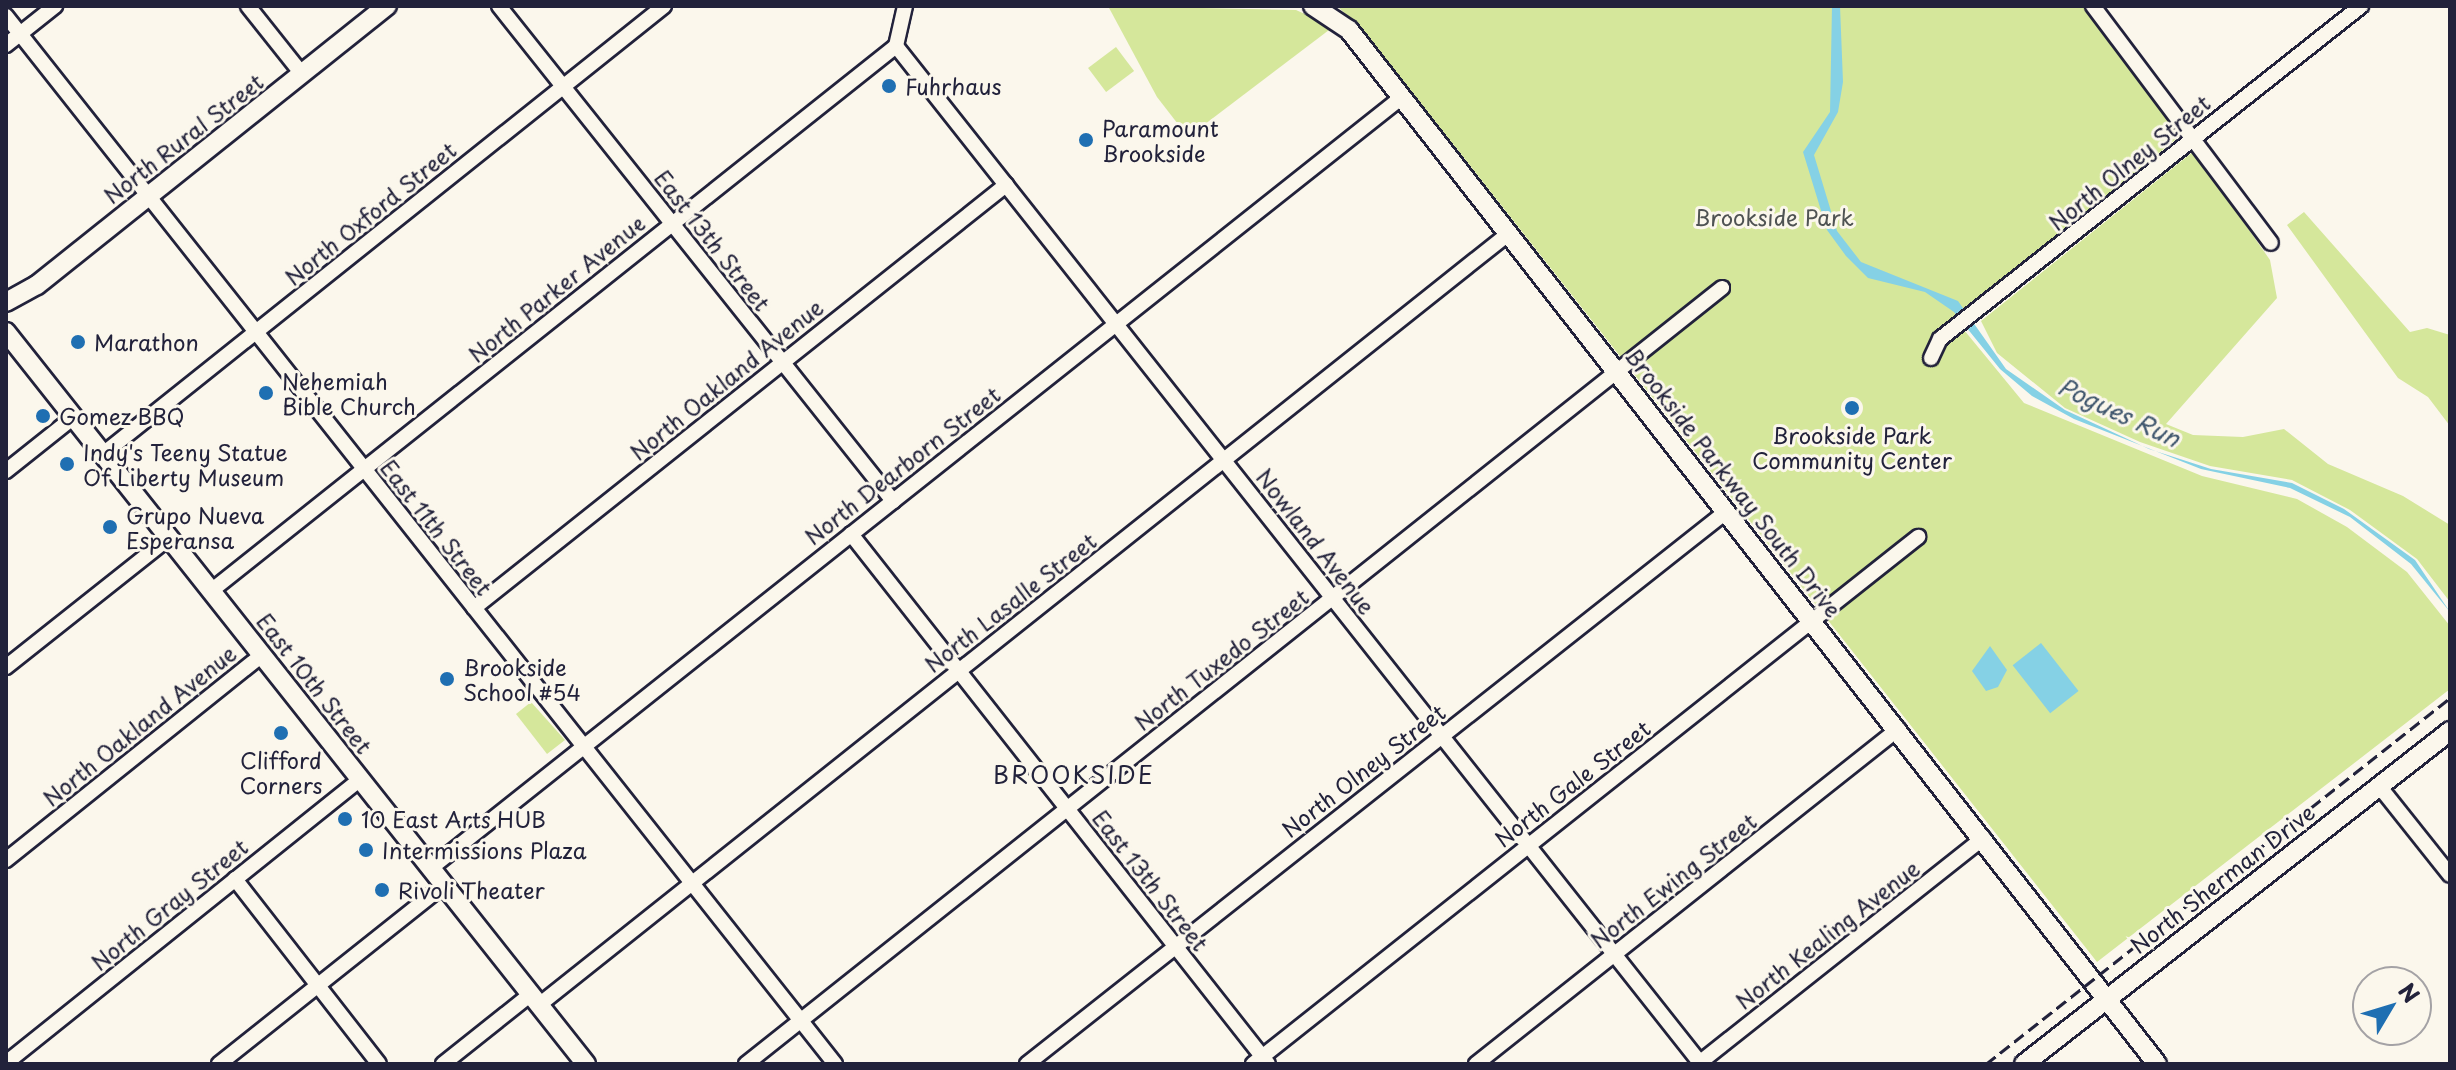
<!DOCTYPE html>
<html>
<head>
<meta charset="utf-8">
<style>
  body { margin:0 }
  #map { position:relative; width:2456px; height:1070px; overflow:hidden; background:#fbf7ec; font-family:"Playpen Sans",sans-serif }
  div>[style] { position:absolute }
  .green>* { inset:0; background:#d5e79b; transform-origin:0 0 }
  .water>* { inset:0; background:#85d1e5; transform-origin:0 0 }
  .roads { filter:drop-shadow(2px 0 #22223b) drop-shadow(-2px 0 #22223b) drop-shadow(0 2px #22223b) drop-shadow(0 -2px #22223b) }
  .minor>* { height:14px; margin:-7px; padding:0 7px; transform-origin:7px; border-radius:7px; background:#fbf7ec }
  .major>* { height:18px; margin:-9px; padding:0 9px; transform-origin:9px; border-radius:9px; background:#fbf7ec }
  .rail>* { height:3px; margin-top:-1.5px; transform-origin:0; background:repeating-linear-gradient(90deg,#22223b 0 12px,transparent 0 18px) }
  .dots>* { width:22px; height:22px; translate:-50% -50%; box-sizing:border-box; border:4px solid #fbf7ec; border-radius:50% }
  span { translate:-50% -50%; white-space:nowrap; text-align:center; line-height:1.15; -webkit-text-stroke:6px #fbf7ec; paint-order:stroke }
  .poi-label { font-size:22px; color:#22223b }
  .left { translate:0 -50%; text-align:left }
  .street-label { font-size:22px; color:#22223b }
  .park-label { font-size:22px; color:#4f5353 }
  .water-label { font-size:24px; color:#40576e; font-style:italic }
  .neighbourhood-label { font-size:24px; color:#22223b; letter-spacing:2px }
  .frame { position:absolute; inset:0; border:8px solid #22223b; pointer-events:none }
  .north { position:absolute; left:2352px; top:966px; width:80px; height:80px; box-sizing:border-box; background:#fbf7ec; border:2px solid #a4a2a5; border-radius:50%; rotate:52deg; font-size:22px; font-weight:700; line-height:32px; text-align:center; color:#22223b }
  .north::after { content:''; display:block; margin:auto; width:28px; height:36px; background:#1f6fb2; clip-path:polygon(50% 0,100% 100%,50% 72%,0 100%) }
</style>
</head>
<body>
<div id="map">
  <div class="green">
    <i style="clip-path:polygon(1108px 6px,1296px 10px,1333px 27px,1188px 137px,1157px 97px)"></i>
    <i style="clip-path:polygon(1337px 6px,2083px 6px,2180px 136px,1955px 319px,2024px 403px,2202px 476px,2297px 499px,2347px 527px,2407px 572px,2450px 626px,2450px 689px,2097px 962px,1364px 31px)"></i>
    <i style="left:1116px;top:47px;width:30px;height:35px;rotate:53deg"></i>
    <i style="clip-path:polygon(2194px 151px,2270px 260px,2277px 298px,2166px 424px,2193px 435px,2243px 437px,2284px 429px,2328px 464px,2403px 496px,2450px 525px,2450px 602px,2417px 559px,2350px 510px,2292px 480px,2210px 466px,2140px 442px,2065px 408px,1997px 353px,1981px 321px)"></i>
    <i style="clip-path:polygon(2304px 212px,2410px 332px,2427px 328px,2450px 335px,2450px 426px,2428px 397px,2398px 378px,2287px 225px)"></i>
    <i style="clip-path:polygon(531px 702px,565px 740px,547px 754px,516px 714px)"></i>
  </div>
  <div class="water">
    <i style="clip-path:polygon(1832px 6px,1840px 6px,1843px 82px,1838px 112px,1814px 155px,1837px 231px,1861px 262px,1958px 301px,2006px 369px,2065px 410px,2149px 449px,2211px 469px,2292px 483px,2344px 509px,2415px 560px,2450px 612px,2411px 564px,2350px 517px,2290px 488px,2201px 469px,2074px 419px,2032px 396px,2000px 369px,1954px 312px,1925px 292px,1868px 278px,1846px 256px,1827px 230px,1803px 152px,1830px 112px)"></i>
    <i style="left:2041px;top:643px;width:61px;height:36px;rotate:52deg"></i>
    <i style="clip-path:polygon(1990px 646px,2007px 670px,1998px 687px,1986px 691px,1972px 671px)"></i>
  </div>
  <div class="roads">
    <div class="minor">
      <i style="left:248px;top:6px;width:87px;rotate:51.5deg"></i>
      <i style="left:499px;top:6px;width:633px;rotate:51.48deg"></i>
      <i style="left:2093px;top:6px;width:296px;rotate:53.1deg"></i>
      <i style="left:6px;top:16px;width:1336px;rotate:51.65deg"></i>
      <i style="left:6px;top:45px;width:63px;rotate:-38.5deg"></i>
      <i style="left:896px;top:46px;width:1298px;rotate:51.66deg"></i>
      <i style="left:1931px;top:358px;width:21px;rotate:-65deg"></i>
      <i style="left:1940px;top:339px;width:537px;rotate:-38.34deg"></i>
      <i style="left:103px;top:454px;width:718px;rotate:-38.61deg"></i>
      <i style="left:6px;top:471px;width:87px;rotate:-38.5deg"></i>
      <i style="left:851px;top:534px;width:674px;rotate:51.8deg"></i>
      <i style="left:211px;top:591px;width:875px;rotate:-38.51deg"></i>
      <i style="left:896px;top:46px;width:41px;rotate:-77.3deg"></i>
      <i style="left:474px;top:608px;width:680px;rotate:-38.49deg"></i>
      <i style="left:6px;top:667px;width:208px;rotate:-38.4deg"></i>
      <i style="left:2380px;top:787px;width:112px;rotate:51.5deg"></i>
      <i style="left:6px;top:860px;width:328px;rotate:-38.7deg"></i>
      <i style="left:431px;top:868px;width:1240px;rotate:-38.45deg"></i>
      <i style="left:235px;top:879px;width:234px;rotate:52.1deg"></i>
      <i style="left:539px;top:1005px;width:1238px;rotate:-38.51deg"></i>
      <i style="left:6px;top:1063px;width:454px;rotate:-38.7deg"></i>
      <i style="left:219px;top:1064px;width:288px;rotate:-38.5deg"></i>
      <i style="left:443px;top:1064px;width:112px;rotate:-38.5deg"></i>
      <i style="left:746px;top:1064px;width:1247px;rotate:-38.49deg"></i>
      <i style="left:1027px;top:1064px;width:892px;rotate:-38.31deg"></i>
      <i style="left:1253px;top:1064px;width:849px;rotate:-38.4deg"></i>
      <i style="left:1476px;top:1064px;width:539px;rotate:-38.44deg"></i>
      <i style="left:1698px;top:1064px;width:364px;rotate:-38.4deg"></i>
    </div>
    <div class="major">
      <i style="left:1313px;top:6px;width:43px;rotate:33.7deg"></i>
      <i style="left:1349px;top:30px;width:1312px;rotate:51.99deg"></i>
      <i style="left:6px;top:302px;width:35px;rotate:-29deg"></i>
      <i style="left:37px;top:285px;width:448px;rotate:-38.6deg"></i>
      <i style="left:6px;top:332px;width:934px;rotate:51.61deg"></i>
      <i style="left:2024px;top:1064px;width:541px;rotate:-38.01deg"></i>
    </div>
  </div>
  <div class="rail">
    <i style="left:1986px;top:1064px;width:591px;rotate:-38.27deg"></i>
  </div>
  <div class="dots">
    <i style="left:889px;top:86px;background:#1f6fb2"></i>
    <i style="left:1086px;top:140px;background:#1f6fb2"></i>
    <i style="left:78px;top:342px;background:#1f6fb2"></i>
    <i style="left:266px;top:393px;background:#1f6fb2"></i>
    <i style="left:1852px;top:408px;background:#1f6fb2"></i>
    <i style="left:43px;top:416px;background:#1f6fb2"></i>
    <i style="left:67px;top:464px;background:#1f6fb2"></i>
    <i style="left:110px;top:527px;background:#1f6fb2"></i>
    <i style="left:447px;top:679px;background:#1f6fb2"></i>
    <i style="left:281px;top:733px;background:#1f6fb2"></i>
    <i style="left:345px;top:819px;background:#1f6fb2"></i>
    <i style="left:366px;top:850px;background:#1f6fb2"></i>
    <i style="left:382px;top:890px;background:#1f6fb2"></i>
  </div>
  <div class="poi-label">
    <span class="left" style="left:905px;top:86px">Fuhrhaus</span>
    <span class="left" style="left:1102px;top:140px">Paramount<br>Brookside</span>
    <span class="left" style="left:94px;top:342px">Marathon</span>
    <span class="left" style="left:282px;top:393px">Nehemiah<br>Bible Church</span>
    <span class="left" style="left:59px;top:416px">Gomez BBQ</span>
    <span style="left:1852px;top:447px">Brookside Park<br>Community Center</span>
    <span class="left" style="left:83px;top:464px">Indy's Teeny Statue<br>Of Liberty Museum</span>
    <span class="left" style="left:126px;top:527px">Grupo Nueva<br>Esperansa</span>
    <span class="left" style="left:463px;top:679px">Brookside<br>School #54</span>
    <span style="left:281px;top:772px">Clifford<br>Corners</span>
    <span class="left" style="left:361px;top:819px">10 East Arts HUB</span>
    <span class="left" style="left:382px;top:850px">Intermissions Plaza</span>
    <span class="left" style="left:398px;top:890px">Rivoli Theater</span>
  </div>
  <div class="street-label">
    <span style="left:183px;top:138px;rotate:-38deg">North Rural Street</span>
    <span style="left:2129px;top:162px;rotate:-39deg">North Olney Street</span>
    <span style="left:370px;top:213px;rotate:-39deg">North Oxford Street</span>
    <span style="left:713px;top:240px;rotate:52deg">East 13th Street</span>
    <span style="left:556px;top:288px;rotate:-39deg">North Parker Avenue</span>
    <span style="left:726px;top:379px;rotate:-39deg">North Oakland Avenue</span>
    <span style="left:902px;top:465px;rotate:-38deg">North Dearborn Street</span>
    <span style="left:1734px;top:482px;rotate:52deg">Brookside Parkway South Drive</span>
    <span style="left:437px;top:527px;rotate:52deg">East 11th Street</span>
    <span style="left:1316px;top:541px;rotate:52deg">Nowland Avenue</span>
    <span style="left:1010px;top:602px;rotate:-38deg">North Lasalle Street</span>
    <span style="left:1221px;top:659px;rotate:-38deg">North Tuxedo Street</span>
    <span style="left:315px;top:683px;rotate:52deg">East 10th Street</span>
    <span style="left:139px;top:725px;rotate:-39deg">North Oakland Avenue</span>
    <span style="left:1363px;top:770px;rotate:-38deg">North Olney Street</span>
    <span style="left:1572px;top:783px;rotate:-38deg">North Gale Street</span>
    <span style="left:2222px;top:878px;rotate:-38deg">North Sherman Drive</span>
    <span style="left:1151px;top:880px;rotate:52deg">East 13th Street</span>
    <span style="left:1673px;top:880px;rotate:-38deg">North Ewing Street</span>
    <span style="left:169px;top:904px;rotate:-39deg">North Gray Street</span>
    <span style="left:1827px;top:934px;rotate:-38deg">North Kealing Avenue</span>
  </div>
  <div class="park-label">
    <span style="left:1774px;top:217px">Brookside Park</span>
  </div>
  <div class="water-label">
    <span style="left:2119px;top:412px;rotate:25deg">Pogues Run</span>
  </div>
  <div class="neighbourhood-label">
    <span style="left:1074px;top:775px">BROOKSIDE</span>
  </div>
  <div class="frame"></div>
  <div class="north">N</div>
</div>
</body>
</html>
